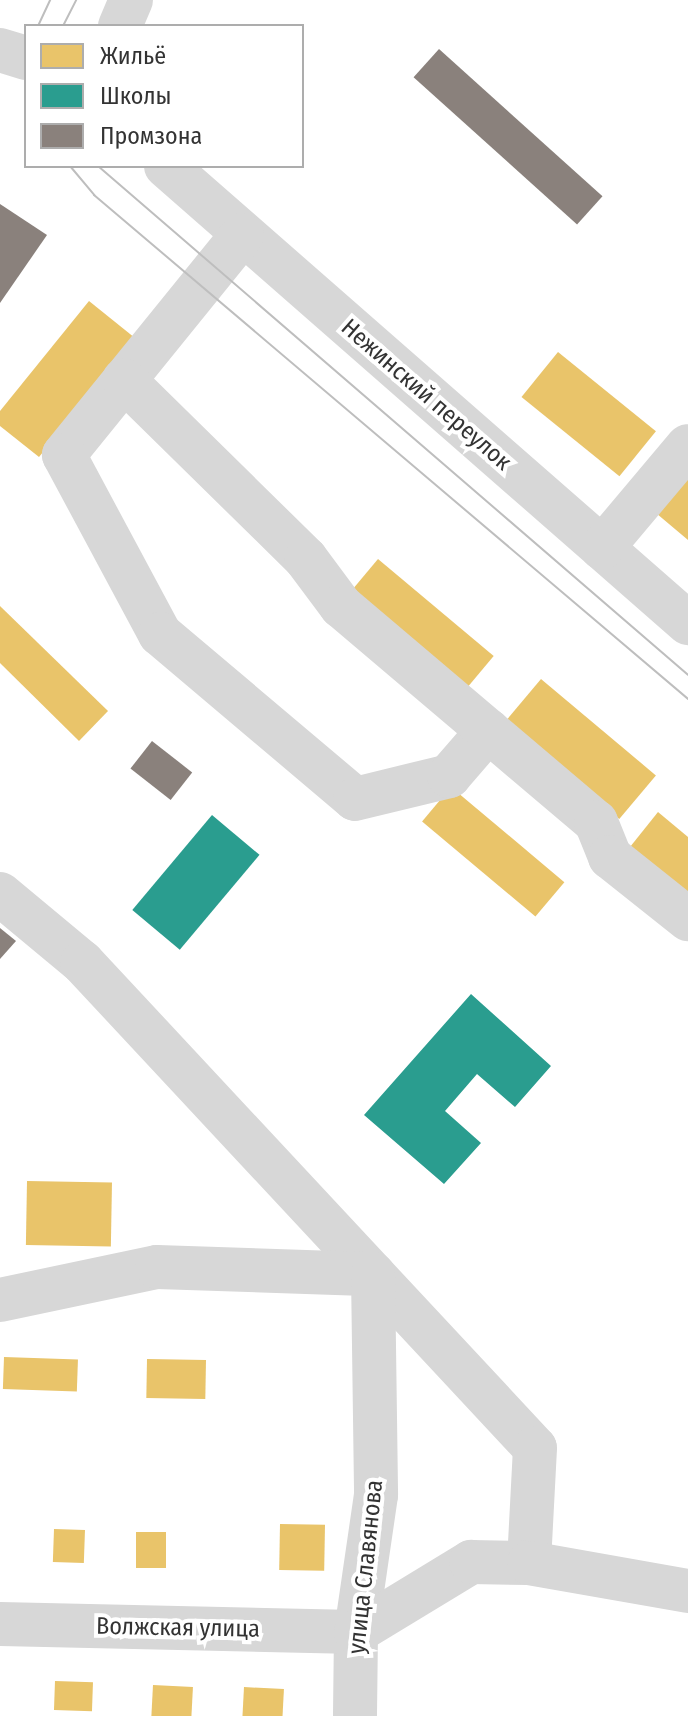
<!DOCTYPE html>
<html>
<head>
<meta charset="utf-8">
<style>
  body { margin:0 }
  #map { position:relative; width:688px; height:1716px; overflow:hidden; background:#fff; font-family:"Fira Sans Condensed",sans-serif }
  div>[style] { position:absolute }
  .homes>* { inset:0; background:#e9c46a; transform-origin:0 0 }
  .schools>* { inset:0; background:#2a9d8f; transform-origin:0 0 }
  .industry>* { inset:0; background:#8a817c; transform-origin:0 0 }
  .minor>* { height:44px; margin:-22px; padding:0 22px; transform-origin:22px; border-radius:22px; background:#d7d7d7 }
  .tram>* { height:2px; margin:-1px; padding:0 1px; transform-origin:1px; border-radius:1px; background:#bebebe }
  span { translate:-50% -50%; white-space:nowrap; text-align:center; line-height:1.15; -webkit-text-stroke:8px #fff; paint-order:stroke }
  .street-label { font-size:24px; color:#333 }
  .legend { position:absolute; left:24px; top:24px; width:280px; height:144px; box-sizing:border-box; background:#fff; border:2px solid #adadad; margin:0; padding:10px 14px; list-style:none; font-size:24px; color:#333 }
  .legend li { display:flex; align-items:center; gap:16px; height:40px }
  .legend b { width:40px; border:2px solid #adadad }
</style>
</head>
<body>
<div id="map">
  <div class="homes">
    <i style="clip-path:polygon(89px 301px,135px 338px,39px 457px,0 426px,0 411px)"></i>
    <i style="left:558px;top:352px;width:126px;height:58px;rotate:39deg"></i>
    <i style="clip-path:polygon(688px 462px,688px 540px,650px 508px)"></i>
    <i style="left:378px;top:559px;width:151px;height:56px;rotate:40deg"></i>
    <i style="clip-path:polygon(0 606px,108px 711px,79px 741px,0 663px)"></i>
    <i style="left:541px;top:679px;width:150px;height:57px;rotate:40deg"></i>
    <i style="left:451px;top:787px;width:148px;height:45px;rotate:40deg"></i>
    <i style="clip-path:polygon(658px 812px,688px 837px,688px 912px,622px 857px)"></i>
    <i style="left:27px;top:1181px;width:85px;height:64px;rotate:1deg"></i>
    <i style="left:4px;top:1357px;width:74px;height:32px;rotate:2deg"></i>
    <i style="left:147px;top:1359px;width:59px;height:39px;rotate:1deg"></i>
    <i style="left:280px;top:1524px;width:45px;height:46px;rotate:1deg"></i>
    <i style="left:54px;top:1529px;width:31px;height:33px;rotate:2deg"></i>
    <i style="left:136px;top:1532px;width:30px;height:36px"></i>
    <i style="left:55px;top:1681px;width:38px;height:29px;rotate:2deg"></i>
    <i style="left:153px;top:1685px;width:40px;height:31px;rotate:3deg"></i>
    <i style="left:244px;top:1687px;width:40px;height:29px;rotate:3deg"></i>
  </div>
  <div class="schools">
    <i style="left:212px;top:815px;width:62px;height:124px;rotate:40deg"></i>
    <i style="clip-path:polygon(471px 994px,551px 1066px,515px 1107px,477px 1074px,445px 1111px,481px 1143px,444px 1184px,364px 1115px)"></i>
  </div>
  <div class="industry">
    <i style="left:439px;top:49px;width:220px;height:38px;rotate:42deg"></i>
    <i style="clip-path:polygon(0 204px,47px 235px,0 303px)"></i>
    <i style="left:152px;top:741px;width:51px;height:35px;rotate:38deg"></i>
    <i style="clip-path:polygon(0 928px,16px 941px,0 959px)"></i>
  </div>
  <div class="minor">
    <i style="left:120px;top:26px;width:28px;rotate:-67deg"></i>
    <i style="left:0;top:50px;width:27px;rotate:17deg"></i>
    <i style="left:166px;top:166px;width:694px;rotate:41.2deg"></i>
    <i style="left:242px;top:235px;width:283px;rotate:129deg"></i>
    <i style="left:64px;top:455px;width:203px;rotate:61.8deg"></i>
    <i style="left:160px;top:634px;width:255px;rotate:40.2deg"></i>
    <i style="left:355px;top:799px;width:97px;rotate:-13.7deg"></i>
    <i style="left:449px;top:776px;width:60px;rotate:-49.1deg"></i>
    <i style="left:124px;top:380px;width:255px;rotate:44.5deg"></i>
    <i style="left:306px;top:559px;width:59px;rotate:53.3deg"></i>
    <i style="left:341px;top:606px;width:334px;rotate:40.3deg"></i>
    <i style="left:596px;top:822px;width:38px;rotate:68deg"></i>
    <i style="left:610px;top:857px;width:100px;rotate:38.5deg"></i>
    <i style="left:602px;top:548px;width:133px;rotate:-49.9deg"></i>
    <i style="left:0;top:894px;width:107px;rotate:39.7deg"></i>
    <i style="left:82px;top:962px;width:664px;rotate:47.01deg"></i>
    <i style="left:535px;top:1448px;width:115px;rotate:93deg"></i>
    <i style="left:0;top:1300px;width:160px;rotate:-11.9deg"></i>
    <i style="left:157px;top:1267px;width:216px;rotate:1.9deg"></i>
    <i style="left:373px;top:1274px;width:221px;rotate:89.2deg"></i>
    <i style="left:376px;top:1495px;width:138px;rotate:98.3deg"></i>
    <i style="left:356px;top:1632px;width:84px;rotate:90.7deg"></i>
    <i style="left:0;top:1624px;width:356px;rotate:1.3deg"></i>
    <i style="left:356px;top:1632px;width:135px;rotate:-31.3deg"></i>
    <i style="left:471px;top:1562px;width:58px;rotate:1deg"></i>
    <i style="left:529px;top:1563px;width:161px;rotate:10deg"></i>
  </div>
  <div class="tram">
    <i style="left:38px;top:26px;width:29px;rotate:-65deg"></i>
    <i style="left:63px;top:26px;width:29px;rotate:-63deg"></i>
    <i style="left:70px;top:166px;width:38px;rotate:50deg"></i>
    <i style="left:94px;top:195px;width:779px;rotate:40.31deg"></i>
    <i style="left:98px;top:166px;width:779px;rotate:40.78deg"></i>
  </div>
  <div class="street-label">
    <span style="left:426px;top:395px;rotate:41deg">Нежинский переулок</span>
    <span style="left:366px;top:1567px;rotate:-84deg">улица Славянова</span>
    <span style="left:178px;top:1628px;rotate:1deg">Волжская улица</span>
  </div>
  <ul class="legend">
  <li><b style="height:22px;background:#e9c46a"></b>Жильё</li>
  <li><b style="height:22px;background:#2a9d8f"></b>Школы</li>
  <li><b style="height:22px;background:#8a817c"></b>Промзона</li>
  </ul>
</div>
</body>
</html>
